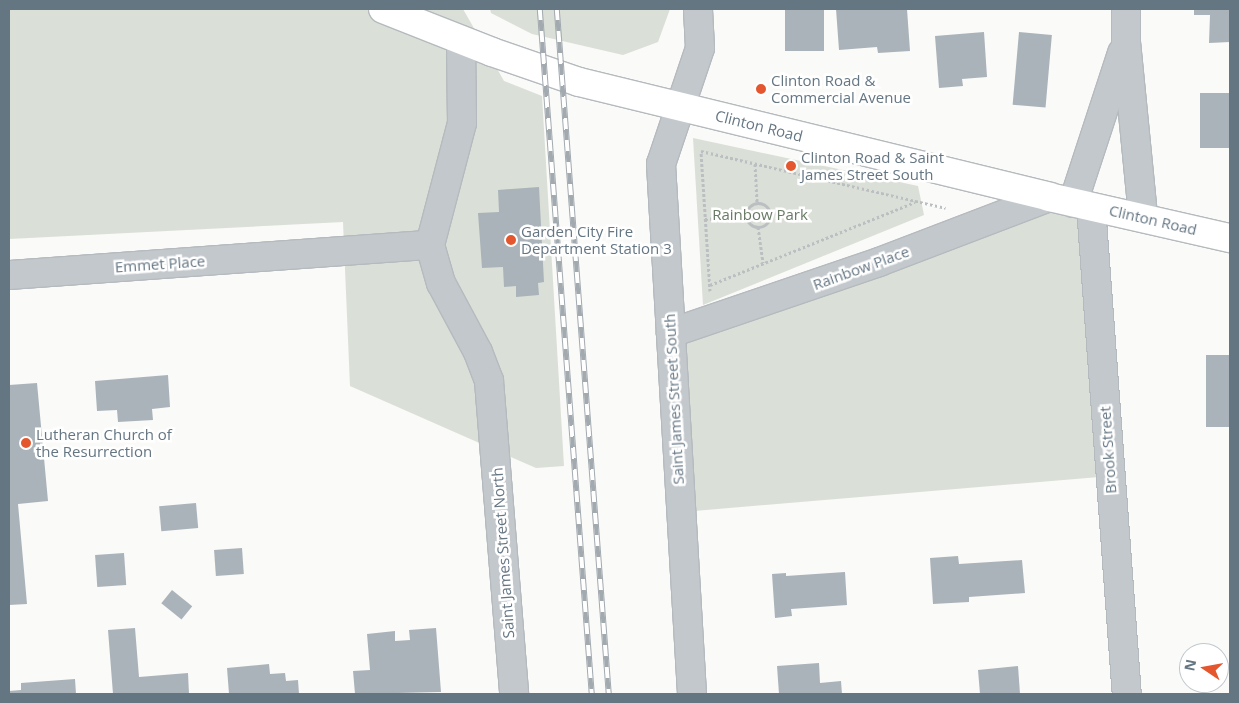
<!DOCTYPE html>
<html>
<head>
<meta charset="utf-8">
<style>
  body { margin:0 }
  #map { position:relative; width:1239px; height:703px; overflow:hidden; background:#fafaf8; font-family:"Open Sans",sans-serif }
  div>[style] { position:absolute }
  .green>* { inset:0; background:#dadfd7 }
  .building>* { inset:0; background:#aab3b9; transform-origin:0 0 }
  .path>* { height:3px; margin-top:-1.5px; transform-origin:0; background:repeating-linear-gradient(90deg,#bbbfc2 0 2.5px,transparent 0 5px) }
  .path>.ring { margin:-1.5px; padding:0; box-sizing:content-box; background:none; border:3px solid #bbbfc2; border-radius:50% }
  .roads { filter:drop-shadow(1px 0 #b5babe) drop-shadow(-1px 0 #b5babe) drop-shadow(0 1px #b5babe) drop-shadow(0 -1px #b5babe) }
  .minor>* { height:28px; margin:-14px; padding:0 14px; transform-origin:14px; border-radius:14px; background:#c3c8cc }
  .major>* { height:28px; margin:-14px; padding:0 14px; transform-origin:14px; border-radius:14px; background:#fff }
  .rail>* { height:5.5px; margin-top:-2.75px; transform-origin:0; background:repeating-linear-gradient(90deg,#fff 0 11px,#a2aab0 0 22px); box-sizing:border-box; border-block:1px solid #a2aab0 }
  .dots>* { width:14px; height:14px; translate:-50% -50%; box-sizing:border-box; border:2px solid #fff; border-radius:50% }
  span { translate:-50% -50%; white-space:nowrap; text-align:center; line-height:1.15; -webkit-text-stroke:5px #fff; paint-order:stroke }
  .poi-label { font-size:15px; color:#657683 }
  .left { translate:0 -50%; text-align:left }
  .street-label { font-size:15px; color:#657683 }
  .park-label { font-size:15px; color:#687a64 }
  .frame { position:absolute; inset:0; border:10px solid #657683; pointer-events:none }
  .north { position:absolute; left:1179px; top:643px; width:50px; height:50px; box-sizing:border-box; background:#fff; border:1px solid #c1c8cd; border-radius:50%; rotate:282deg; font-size:14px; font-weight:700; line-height:20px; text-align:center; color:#657683 }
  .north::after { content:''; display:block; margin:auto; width:18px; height:22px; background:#e4572e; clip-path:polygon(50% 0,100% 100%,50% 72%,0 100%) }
</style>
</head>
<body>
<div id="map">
  <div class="green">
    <i style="clip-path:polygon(9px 9px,463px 9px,504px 81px,542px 96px,564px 466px,536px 468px,350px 386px,343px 222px,9px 239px)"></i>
    <i style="clip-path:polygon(490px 9px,670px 9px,658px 42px,623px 55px,532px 34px,491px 13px)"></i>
    <i style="clip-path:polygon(693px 138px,918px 186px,924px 215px,703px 305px)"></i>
    <i style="clip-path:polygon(1050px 204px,1080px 215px,1099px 477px,694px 511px,686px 339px)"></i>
  </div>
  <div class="building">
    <i style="left:785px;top:9px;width:39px;height:42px"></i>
    <i style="clip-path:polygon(836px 9px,907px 9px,910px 51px,878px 53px,877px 47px,839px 50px)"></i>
    <i style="clip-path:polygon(1194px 9px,1230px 9px,1230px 42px,1209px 43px,1210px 15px,1194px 15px)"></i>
    <i style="clip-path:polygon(984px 32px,987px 77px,962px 79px,963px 86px,939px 88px,935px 36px)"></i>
    <i style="left:1019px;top:32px;width:33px;height:73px;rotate:5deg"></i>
    <i style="left:1230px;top:93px;width:55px;height:30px;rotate:90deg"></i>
    <i style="clip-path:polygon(539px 187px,544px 282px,538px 283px,539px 295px,516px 297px,516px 286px,504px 287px,503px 267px,482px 268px,478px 213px,499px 212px,498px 190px)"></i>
    <i style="left:1230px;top:355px;width:72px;height:24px;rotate:90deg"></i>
    <i style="clip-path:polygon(168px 375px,170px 407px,152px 409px,153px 420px,118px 422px,117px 410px,97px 411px,95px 381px)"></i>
    <i style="clip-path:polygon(37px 383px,48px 501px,18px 504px,27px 604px,9px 605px,9px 385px)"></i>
    <i style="left:196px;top:503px;width:25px;height:37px;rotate:85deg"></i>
    <i style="left:242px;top:548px;width:26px;height:28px;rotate:86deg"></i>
    <i style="left:124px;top:553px;width:32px;height:29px;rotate:86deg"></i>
    <i style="clip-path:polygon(958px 556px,959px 564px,1022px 560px,1025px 593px,969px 597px,969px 602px,933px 604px,930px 558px)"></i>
    <i style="clip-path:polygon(845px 572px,847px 605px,791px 609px,792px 616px,775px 618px,772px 574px,786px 573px,786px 576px)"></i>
    <i style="left:172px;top:590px;width:26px;height:17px;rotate:39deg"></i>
    <i style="clip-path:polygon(135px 628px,139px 677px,188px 673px,189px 694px,113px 694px,108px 630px)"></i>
    <i style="clip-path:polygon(436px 628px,441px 692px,355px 694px,353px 671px,370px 670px,367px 634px,395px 631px,395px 641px,410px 640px,409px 630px)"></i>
    <i style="clip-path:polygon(819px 663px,820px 683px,841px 681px,842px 694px,779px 694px,777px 666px)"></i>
    <i style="clip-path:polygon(269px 664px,270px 674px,285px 673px,286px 681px,298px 680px,299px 694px,229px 694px,227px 668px)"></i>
    <i style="clip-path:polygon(1018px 666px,1020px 694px,980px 694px,978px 670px)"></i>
    <i style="clip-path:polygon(75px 679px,76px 694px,9px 694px,9px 691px,21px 690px,21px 683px)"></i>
  </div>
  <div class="path">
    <i style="left:755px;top:164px;width:38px;rotate:87deg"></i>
    <i class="ring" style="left:746px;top:203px;width:21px;height:21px"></i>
    <i style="left:770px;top:214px;width:34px;rotate:-5deg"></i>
    <i style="left:705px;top:219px;width:41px;rotate:-4.2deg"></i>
    <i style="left:758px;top:227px;width:36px;rotate:82deg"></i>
    <i style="left:710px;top:285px;width:221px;rotate:-22deg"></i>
    <i style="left:710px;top:291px;width:140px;rotate:-93.7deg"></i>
    <i style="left:701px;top:151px;width:251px;rotate:13.1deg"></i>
  </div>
  <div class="roads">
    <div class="minor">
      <i style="left:1126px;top:9px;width:33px;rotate:90deg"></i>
      <i style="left:1126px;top:42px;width:175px;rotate:84.4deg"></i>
      <i style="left:461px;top:40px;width:83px;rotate:89.3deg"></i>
      <i style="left:462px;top:123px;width:126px;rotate:104.7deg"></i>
      <i style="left:430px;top:245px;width:40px;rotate:74deg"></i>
      <i style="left:441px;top:283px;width:78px;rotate:61.8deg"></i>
      <i style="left:478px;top:352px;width:31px;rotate:69deg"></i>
      <i style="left:489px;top:381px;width:314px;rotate:85.4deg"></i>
      <i style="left:1073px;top:203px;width:158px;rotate:-71.9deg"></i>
      <i style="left:1091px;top:207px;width:488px;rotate:85.8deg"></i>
      <i style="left:9px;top:275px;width:422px;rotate:-4.1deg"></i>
      <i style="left:671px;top:333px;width:220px;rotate:-18.8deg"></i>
      <i style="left:879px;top:262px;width:182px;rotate:-20.9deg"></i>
      <i style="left:692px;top:694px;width:531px;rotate:-93.35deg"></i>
      <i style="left:661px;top:164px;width:122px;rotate:-71.4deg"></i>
      <i style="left:700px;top:48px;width:39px;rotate:-93deg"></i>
    </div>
    <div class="major">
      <i style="left:383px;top:9px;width:117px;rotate:21.5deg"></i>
      <i style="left:492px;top:52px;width:92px;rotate:19deg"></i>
      <i style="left:579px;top:82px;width:484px;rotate:13.7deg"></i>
      <i style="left:1049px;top:197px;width:186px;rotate:12.8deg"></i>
    </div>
  </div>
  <div class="rail">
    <i style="left:540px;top:9px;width:687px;rotate:85.66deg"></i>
    <i style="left:557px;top:9px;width:687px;rotate:85.66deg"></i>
  </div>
  <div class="dots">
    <i style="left:761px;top:89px;background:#e4572e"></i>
    <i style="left:791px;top:166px;background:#e4572e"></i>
    <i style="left:511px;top:240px;background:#e4572e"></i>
    <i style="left:26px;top:443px;background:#e4572e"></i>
  </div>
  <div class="poi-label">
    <span class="left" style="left:771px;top:89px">Clinton Road &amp;<br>Commercial Avenue</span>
    <span class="left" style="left:801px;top:166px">Clinton Road &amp; Saint<br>James Street South</span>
    <span class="left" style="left:521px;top:240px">Garden City Fire<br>Department Station 3</span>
    <span class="left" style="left:36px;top:443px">Lutheran Church of<br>the Resurrection</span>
  </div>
  <div class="street-label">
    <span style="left:759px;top:126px;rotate:14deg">Clinton Road</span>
    <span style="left:1153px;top:220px;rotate:13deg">Clinton Road</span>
    <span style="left:160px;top:264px;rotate:-4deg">Emmet Place</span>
    <span style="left:861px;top:268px;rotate:-20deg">Rainbow Place</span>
    <span style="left:674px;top:399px;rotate:-93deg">Saint James Street South</span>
    <span style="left:1108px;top:450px;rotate:-94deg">Brook Street</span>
    <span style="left:503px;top:553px;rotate:-94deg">Saint James Street North</span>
  </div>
  <div class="park-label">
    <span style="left:760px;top:215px">Rainbow Park</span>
  </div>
  <div class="frame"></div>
  <div class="north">N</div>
</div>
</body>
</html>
